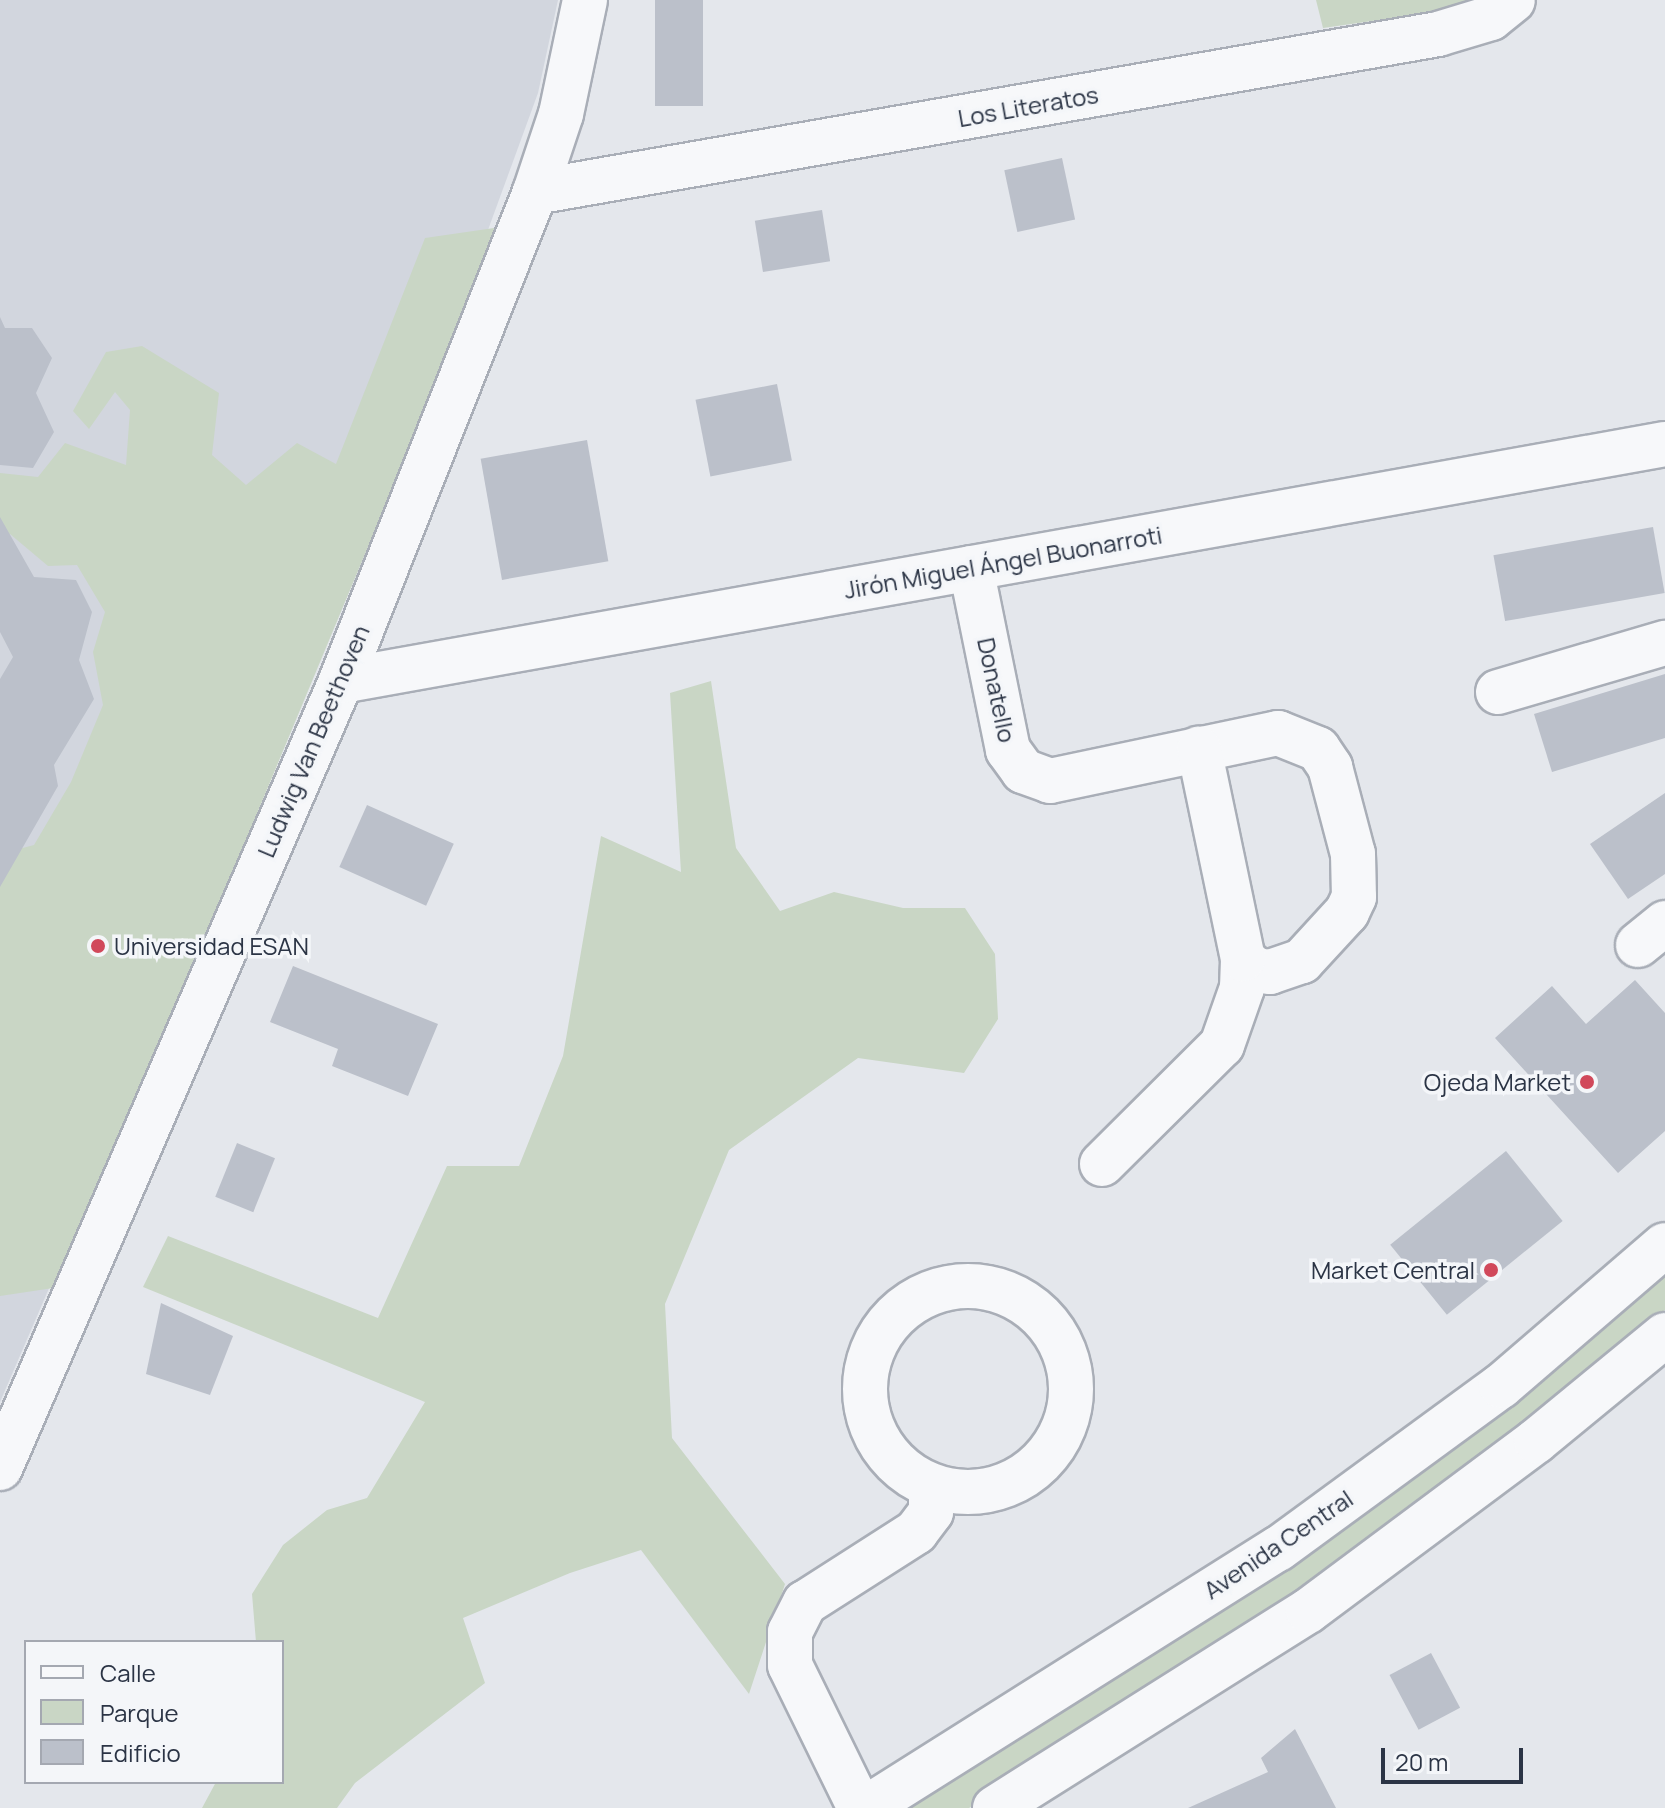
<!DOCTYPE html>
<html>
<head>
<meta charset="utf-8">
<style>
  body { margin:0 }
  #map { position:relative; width:1665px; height:1808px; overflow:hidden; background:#e4e7ec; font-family:Manrope,sans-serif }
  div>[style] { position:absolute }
  .built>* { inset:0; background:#d2d6de }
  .green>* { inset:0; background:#c9d6c5 }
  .building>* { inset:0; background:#bbc0ca; transform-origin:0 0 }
  .roads { filter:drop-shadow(2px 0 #a9aeb7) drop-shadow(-2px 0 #a9aeb7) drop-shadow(0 2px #a9aeb7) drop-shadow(0 -2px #a9aeb7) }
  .minor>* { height:44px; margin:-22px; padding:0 22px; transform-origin:22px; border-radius:22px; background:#f7f8fa }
  .minor>.ring { margin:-22px; padding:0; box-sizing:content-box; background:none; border:44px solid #f7f8fa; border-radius:50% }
  .dots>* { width:22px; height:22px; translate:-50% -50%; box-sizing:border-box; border:4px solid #f4f6f9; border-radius:50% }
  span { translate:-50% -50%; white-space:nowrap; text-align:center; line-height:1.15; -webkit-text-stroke:7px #f4f6f9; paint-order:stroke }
  .street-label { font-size:24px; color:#2b3445 }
  .poi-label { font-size:24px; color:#2b3445 }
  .left { translate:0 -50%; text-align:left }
  .right { translate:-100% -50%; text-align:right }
  .legend { position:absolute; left:24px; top:1640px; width:260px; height:144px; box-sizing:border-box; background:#f4f6f9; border:2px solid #a4a8b1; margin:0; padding:10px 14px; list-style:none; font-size:24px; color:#2b3445 }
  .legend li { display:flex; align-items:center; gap:16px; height:40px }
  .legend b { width:40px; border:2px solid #a4a8b1 }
  .scale { position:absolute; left:1381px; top:1748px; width:142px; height:36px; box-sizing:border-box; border:4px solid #2b3445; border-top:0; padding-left:10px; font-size:24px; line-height:28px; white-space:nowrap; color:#2b3445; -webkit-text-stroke:6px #f4f6f9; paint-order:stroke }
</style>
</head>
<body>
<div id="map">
  <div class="built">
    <i style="clip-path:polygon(0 0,558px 0,538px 93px,393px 490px,0 1402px)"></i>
  </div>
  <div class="green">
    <i style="clip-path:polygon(1316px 0,1480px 0,1470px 7px,1323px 28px)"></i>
    <i style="clip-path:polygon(501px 227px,60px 1287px,0 1296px,0 854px,34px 845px,71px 782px,103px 705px,93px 652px,105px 612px,77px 565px,48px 566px,10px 534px,0 535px,0 473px,38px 477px,65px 443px,126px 465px,130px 410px,115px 392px,89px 429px,73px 411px,106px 352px,142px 346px,219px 393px,212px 455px,246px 485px,297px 443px,336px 464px,425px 238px)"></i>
    <i style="clip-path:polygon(711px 681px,736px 848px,780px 911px,834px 892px,903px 908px,965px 908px,995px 954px,998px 1019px,964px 1073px,858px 1058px,729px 1150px,665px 1304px,672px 1438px,785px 1584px,749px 1694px,641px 1550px,570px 1573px,463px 1618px,485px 1683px,355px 1783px,337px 1808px,202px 1808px,216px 1782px,282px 1782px,282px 1642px,256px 1642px,252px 1594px,283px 1545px,327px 1510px,367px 1498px,425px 1402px,143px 1287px,168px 1236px,378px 1318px,447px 1166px,519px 1166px,563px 1056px,601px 836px,681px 872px,670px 693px)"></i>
    <i style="clip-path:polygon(1665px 1267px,1665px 1310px,1397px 1527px,969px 1808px,905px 1808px)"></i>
  </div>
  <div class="building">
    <i style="left:655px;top:0;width:48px;height:106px"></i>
    <i style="left:1062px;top:158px;width:63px;height:59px;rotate:78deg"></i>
    <i style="left:822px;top:210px;width:52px;height:68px;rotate:81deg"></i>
    <i style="clip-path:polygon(0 317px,5px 328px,32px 328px,52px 358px,36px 393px,54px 432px,33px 468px,0 465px)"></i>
    <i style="left:777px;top:384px;width:78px;height:83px;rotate:79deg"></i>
    <i style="left:587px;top:440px;width:123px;height:108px;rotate:80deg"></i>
    <i style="clip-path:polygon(0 517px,34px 577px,76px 580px,92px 612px,79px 660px,94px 699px,54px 765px,58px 786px,0 887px,0 679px,13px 657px,0 632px)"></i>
    <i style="left:1653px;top:527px;width:67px;height:162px;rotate:80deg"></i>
    <i style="clip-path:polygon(1665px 674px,1665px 738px,1552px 772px,1534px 714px)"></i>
    <i style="clip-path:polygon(1665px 793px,1665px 874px,1628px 899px,1590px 844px)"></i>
    <i style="left:367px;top:805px;width:95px;height:68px;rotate:24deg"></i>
    <i style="clip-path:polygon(293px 966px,438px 1024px,408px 1096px,332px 1066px,338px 1049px,270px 1022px)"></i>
    <i style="clip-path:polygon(1635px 980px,1665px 1013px,1665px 1131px,1618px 1173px,1495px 1038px,1552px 986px,1586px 1024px)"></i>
    <i style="left:237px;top:1143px;width:41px;height:58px;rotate:22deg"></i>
    <i style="left:1506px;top:1151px;width:90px;height:149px;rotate:51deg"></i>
    <i style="clip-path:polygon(161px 1303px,233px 1336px,210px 1395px,146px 1374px)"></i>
    <i style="left:1431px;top:1653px;width:62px;height:47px;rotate:62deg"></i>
    <i style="clip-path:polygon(1295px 1729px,1336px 1808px,1188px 1808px,1268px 1772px,1261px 1758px)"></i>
  </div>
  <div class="roads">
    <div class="minor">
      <i style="left:535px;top:192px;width:917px;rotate:-9.92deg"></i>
      <i style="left:1438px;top:34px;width:55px;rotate:-16.8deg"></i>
      <i style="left:1491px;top:18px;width:28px;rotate:-39deg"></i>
      <i style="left:971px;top:568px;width:186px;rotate:78.5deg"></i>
      <i style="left:1008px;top:750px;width:26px;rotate:54deg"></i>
      <i style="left:1023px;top:771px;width:29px;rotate:20deg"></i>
      <i style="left:1050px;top:781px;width:233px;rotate:-11.9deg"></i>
      <i style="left:1278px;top:733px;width:43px;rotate:21.8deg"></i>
      <i style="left:1318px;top:749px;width:22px;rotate:56deg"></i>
      <i style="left:1330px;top:767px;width:90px;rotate:75.2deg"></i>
      <i style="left:1353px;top:854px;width:43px;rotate:88.7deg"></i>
      <i style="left:1354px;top:897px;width:17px;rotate:115deg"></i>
      <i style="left:1347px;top:912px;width:67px;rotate:132.6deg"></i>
      <i style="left:1302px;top:961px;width:34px;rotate:161deg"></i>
      <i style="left:1270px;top:972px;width:14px;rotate:-172deg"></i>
      <i style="left:1256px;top:970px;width:17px;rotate:-140deg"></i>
      <i style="left:341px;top:681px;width:1345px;rotate:-10.15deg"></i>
      <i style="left:1498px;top:692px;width:174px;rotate:-16.4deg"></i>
      <i style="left:1638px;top:945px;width:35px;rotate:-39deg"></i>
      <i style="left:1102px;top:1164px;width:169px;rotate:-44.8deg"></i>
      <i style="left:1222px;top:1045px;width:60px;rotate:-70.7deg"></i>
      <i style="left:1242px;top:988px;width:29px;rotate:-88deg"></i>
      <i style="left:1243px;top:959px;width:215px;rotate:-101.8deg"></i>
      <i class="ring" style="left:865px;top:1286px;width:162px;height:162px"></i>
      <i style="left:0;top:1468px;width:858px;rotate:-66.57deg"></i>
      <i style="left:341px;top:681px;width:526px;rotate:-68.36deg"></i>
      <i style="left:535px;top:192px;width:82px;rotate:-71.6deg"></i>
      <i style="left:561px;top:114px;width:116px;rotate:-78.1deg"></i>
      <i style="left:860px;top:1808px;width:159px;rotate:-116.1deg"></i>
      <i style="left:790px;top:1665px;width:33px;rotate:-90deg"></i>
      <i style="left:790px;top:1632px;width:33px;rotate:-63deg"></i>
      <i style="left:805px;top:1603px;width:132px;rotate:-32.6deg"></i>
      <i style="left:916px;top:1532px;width:25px;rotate:-53deg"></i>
      <i style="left:931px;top:1512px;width:25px;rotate:-90deg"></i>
      <i style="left:866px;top:1808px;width:487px;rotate:-32.2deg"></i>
      <i style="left:1278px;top:1549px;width:276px;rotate:-36.2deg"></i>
      <i style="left:1501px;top:1386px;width:216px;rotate:-40.7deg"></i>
      <i style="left:995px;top:1808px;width:370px;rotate:-32.2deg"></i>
      <i style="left:1308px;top:1611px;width:284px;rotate:-36.7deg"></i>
      <i style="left:1536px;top:1441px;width:167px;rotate:-39.4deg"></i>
    </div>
  </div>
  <div class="dots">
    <i style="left:98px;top:946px;background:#d1495b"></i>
    <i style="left:1587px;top:1082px;background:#d1495b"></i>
    <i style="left:1491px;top:1270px;background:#d1495b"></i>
  </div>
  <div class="street-label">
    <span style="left:1028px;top:106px;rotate:-10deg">Los Literatos</span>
    <span style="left:1003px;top:562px;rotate:-10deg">Jirón Miguel Ángel Buonarroti</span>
    <span style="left:997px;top:690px;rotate:78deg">Donatello</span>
    <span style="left:313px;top:741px;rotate:-67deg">Ludwig Van Beethoven</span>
    <span style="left:1278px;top:1544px;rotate:-34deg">Avenida Central</span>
  </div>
  <div class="poi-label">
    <span class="left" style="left:114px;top:946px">Universidad ESAN</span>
    <span class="right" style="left:1571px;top:1082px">Ojeda Market</span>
    <span class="right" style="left:1475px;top:1270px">Market Central</span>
  </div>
  <ul class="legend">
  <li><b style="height:10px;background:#f7f8fa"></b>Calle</li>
  <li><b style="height:22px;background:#c9d6c5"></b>Parque</li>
  <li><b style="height:22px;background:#bbc0ca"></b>Edificio</li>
  </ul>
  <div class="scale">20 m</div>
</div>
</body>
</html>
